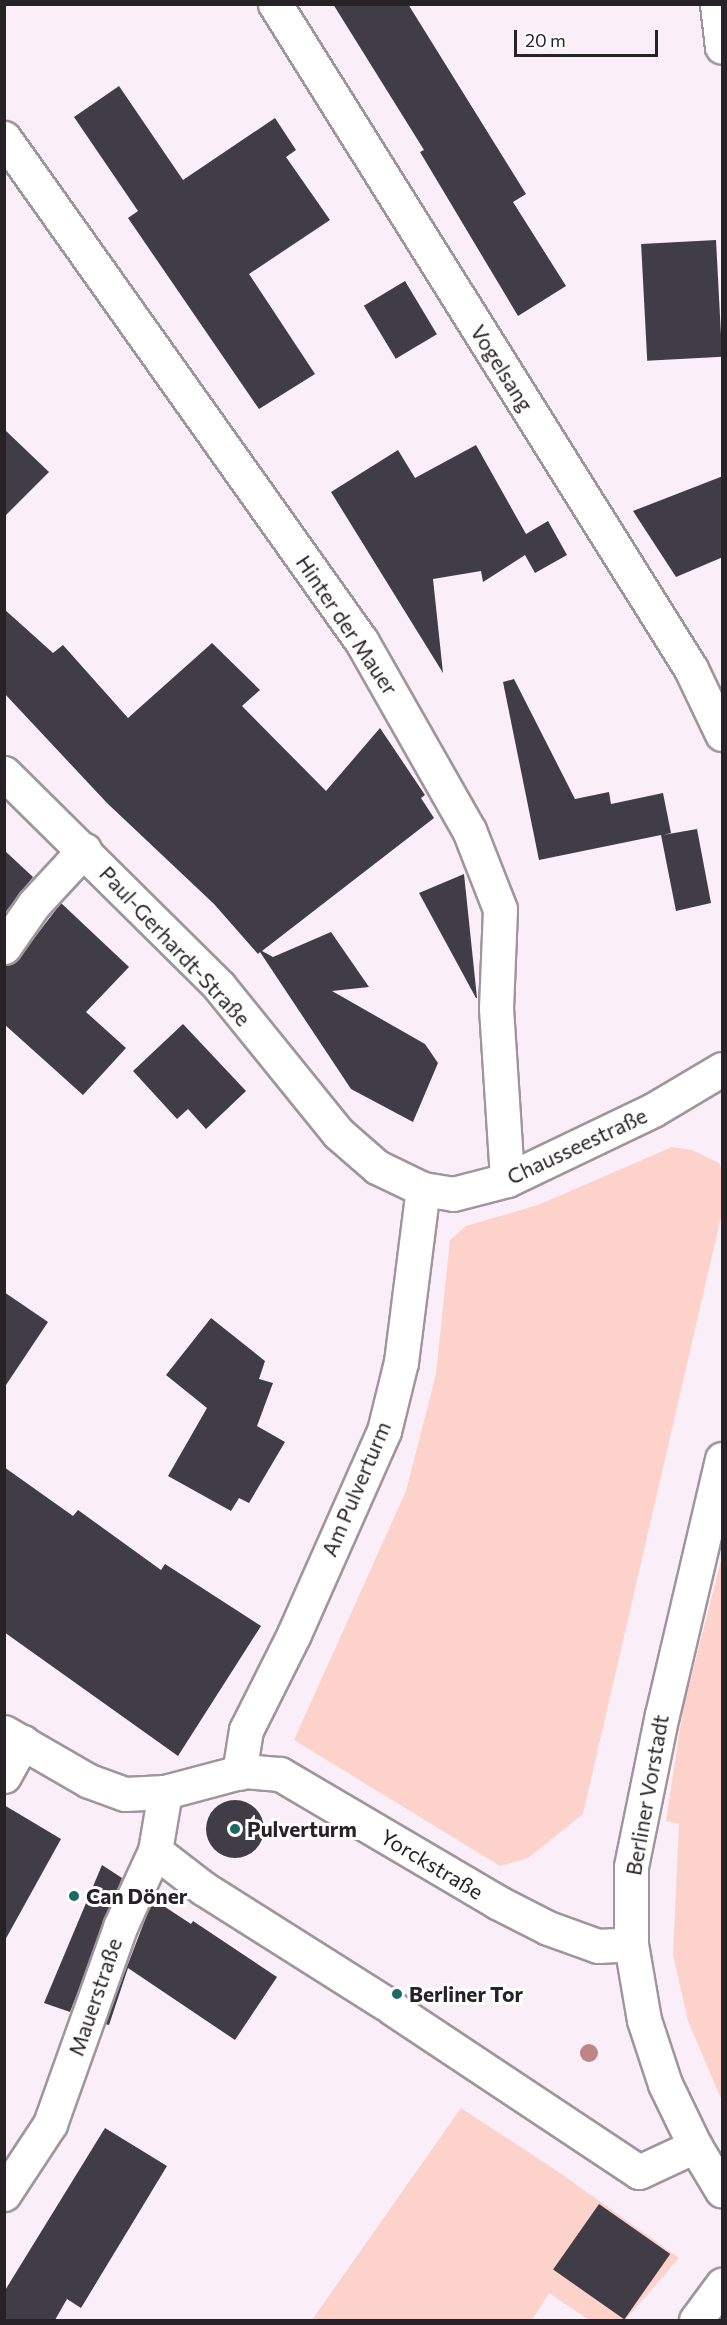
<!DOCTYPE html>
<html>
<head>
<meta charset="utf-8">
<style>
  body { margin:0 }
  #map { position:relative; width:727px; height:2325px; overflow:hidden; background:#faeff8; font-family:Commissioner,sans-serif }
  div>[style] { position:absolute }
  .green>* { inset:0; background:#fdd2cb }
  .building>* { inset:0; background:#413d47; transform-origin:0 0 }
  .round { border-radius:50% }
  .roads { filter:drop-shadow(2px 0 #a0959e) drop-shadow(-2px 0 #a0959e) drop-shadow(0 2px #a0959e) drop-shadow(0 -2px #a0959e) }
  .minor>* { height:33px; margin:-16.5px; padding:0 16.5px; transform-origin:16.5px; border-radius:16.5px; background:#fff }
  .major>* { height:33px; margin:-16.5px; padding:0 16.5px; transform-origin:16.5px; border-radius:16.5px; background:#fff }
  .trees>* { width:18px; height:18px; margin:-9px; border-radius:50%; background:#bc8685 }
  .dots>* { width:16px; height:16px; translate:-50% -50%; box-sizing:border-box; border:3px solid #fff; border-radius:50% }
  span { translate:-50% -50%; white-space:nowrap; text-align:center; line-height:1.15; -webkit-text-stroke:6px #fff; paint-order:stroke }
  .street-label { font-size:21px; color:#262225 }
  .poi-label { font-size:21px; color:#262225; font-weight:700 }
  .left { translate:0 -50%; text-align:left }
  .frame { position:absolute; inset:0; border:6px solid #262225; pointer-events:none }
  .scale { position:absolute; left:514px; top:30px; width:144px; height:27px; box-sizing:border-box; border:3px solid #262225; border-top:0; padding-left:8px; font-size:18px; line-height:21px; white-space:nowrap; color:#262225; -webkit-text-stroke:4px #fff; paint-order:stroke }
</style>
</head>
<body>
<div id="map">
  <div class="green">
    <i style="clip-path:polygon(672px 1147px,692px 1150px,719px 1163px,722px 1170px,722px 1213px,583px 1814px,528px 1858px,500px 1866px,294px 1740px,406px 1491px,436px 1374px,450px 1240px,466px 1226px,538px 1205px)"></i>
    <i style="clip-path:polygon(722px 1557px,722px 2101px,688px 2021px,673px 1955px,679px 1824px,666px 1821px,683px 1709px)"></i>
    <i style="clip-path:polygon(461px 2108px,563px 2175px,679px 2258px,625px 2320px,589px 2320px,549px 2293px,532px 2320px,312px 2320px)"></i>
  </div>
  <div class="building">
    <i style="clip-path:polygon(333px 4px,408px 4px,526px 194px,513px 202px,566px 286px,518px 316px,420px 152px,424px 150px)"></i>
    <i style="clip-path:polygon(119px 86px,183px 180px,275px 118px,296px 150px,286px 157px,330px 220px,249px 274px,315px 374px,259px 409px,128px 218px,138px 211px,74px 117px)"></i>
    <i style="left:716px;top:240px;width:117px;height:75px;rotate:87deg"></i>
    <i style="left:405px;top:281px;width:62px;height:48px;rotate:59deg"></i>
    <i style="clip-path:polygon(4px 429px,49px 472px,4px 517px)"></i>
    <i style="clip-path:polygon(476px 445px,526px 534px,548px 521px,567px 555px,535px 573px,525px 555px,483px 582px,481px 571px,433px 579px,443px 673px,331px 492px,398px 450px,415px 478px)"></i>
    <i style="clip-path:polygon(723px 476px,723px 557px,676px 577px,633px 511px)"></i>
    <i style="clip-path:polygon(4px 609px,53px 653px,63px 645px,128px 718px,212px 643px,260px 690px,242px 706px,326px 791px,380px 728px,425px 795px,421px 798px,434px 818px,262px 951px,273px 957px,331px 932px,369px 987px,332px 991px,425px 1044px,438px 1063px,413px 1122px,351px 1089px,260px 952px,258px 954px,214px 904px,107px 803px,4px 693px)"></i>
    <i style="clip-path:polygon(514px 679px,575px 799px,609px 792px,611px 804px,663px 793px,671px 833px,663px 835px,697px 829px,711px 903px,676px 911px,661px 835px,539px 860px,503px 682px)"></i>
    <i style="clip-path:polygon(4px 850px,33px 877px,4px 914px)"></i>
    <i style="clip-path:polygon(464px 874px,477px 998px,476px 998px,419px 893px)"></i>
    <i style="clip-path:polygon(61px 903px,129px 967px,86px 1012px,126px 1048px,83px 1095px,4px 1024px,4px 965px,19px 958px)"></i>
    <i style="clip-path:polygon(183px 1024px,246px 1091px,206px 1129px,188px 1109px,177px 1119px,133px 1071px)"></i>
    <i style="clip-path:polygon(4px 1292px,48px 1322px,4px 1388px)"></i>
    <i style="clip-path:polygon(211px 1318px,265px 1361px,259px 1379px,273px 1383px,257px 1426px,285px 1442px,249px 1503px,239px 1498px,231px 1511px,168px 1476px,207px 1408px,166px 1375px)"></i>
    <i style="clip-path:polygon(4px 1467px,73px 1516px,78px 1510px,161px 1570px,165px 1564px,261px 1626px,178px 1756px,4px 1632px)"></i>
    <i class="round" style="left:206px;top:1800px;width:58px;height:58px"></i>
    <i style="clip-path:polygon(4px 1805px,61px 1839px,4px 1942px)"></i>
    <i style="clip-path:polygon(102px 1865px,122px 1878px,70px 2012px,44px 2003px)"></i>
    <i style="clip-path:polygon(153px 1899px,191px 1924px,193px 1921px,277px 1977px,235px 2040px,128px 1968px,109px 2025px,105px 2024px)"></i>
    <i style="clip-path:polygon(105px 2128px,167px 2166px,81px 2308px,67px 2299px,55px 2320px,4px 2320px,4px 2292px)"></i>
    <i style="left:599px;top:2204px;width:87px;height:80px;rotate:35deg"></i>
  </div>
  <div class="roads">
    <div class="minor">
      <i style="left:717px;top:4px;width:43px;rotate:83.4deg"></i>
      <i style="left:4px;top:138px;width:618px;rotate:54.61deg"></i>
      <i style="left:362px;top:642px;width:216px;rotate:60.4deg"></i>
      <i style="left:469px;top:830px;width:85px;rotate:68.6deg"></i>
      <i style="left:500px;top:909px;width:99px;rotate:92.3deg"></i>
      <i style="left:496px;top:1008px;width:172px;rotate:86.3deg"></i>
      <i style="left:4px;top:773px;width:303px;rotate:44.7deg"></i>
      <i style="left:219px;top:986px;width:189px;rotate:51deg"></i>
      <i style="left:338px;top:1133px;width:52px;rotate:41.1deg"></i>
      <i style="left:377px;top:1167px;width:51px;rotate:25.6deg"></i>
      <i style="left:423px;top:1189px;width:30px;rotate:9deg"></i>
      <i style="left:453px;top:1194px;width:56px;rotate:-14.5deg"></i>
      <i style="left:507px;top:1180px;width:162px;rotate:-25.6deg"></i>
      <i style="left:653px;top:1110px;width:80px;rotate:-30.7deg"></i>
      <i style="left:4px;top:947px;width:52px;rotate:-55.1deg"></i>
      <i style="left:34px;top:904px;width:74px;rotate:-47.2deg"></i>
      <i style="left:4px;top:1732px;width:98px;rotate:30deg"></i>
      <i style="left:89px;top:1781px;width:38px;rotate:20deg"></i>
      <i style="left:125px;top:1794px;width:40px;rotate:-2.9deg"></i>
      <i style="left:165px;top:1792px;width:82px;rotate:-14.9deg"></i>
      <i style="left:244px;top:1771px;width:36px;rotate:5deg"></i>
      <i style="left:280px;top:1774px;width:252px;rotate:30.5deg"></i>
      <i style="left:497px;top:1902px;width:57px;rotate:27deg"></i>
      <i style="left:548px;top:1928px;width:53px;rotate:19.8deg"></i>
      <i style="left:598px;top:1946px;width:33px;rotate:-3deg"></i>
      <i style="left:239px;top:1773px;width:44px;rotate:-80.8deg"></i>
      <i style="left:246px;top:1730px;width:107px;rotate:-63.4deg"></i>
      <i style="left:294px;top:1634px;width:222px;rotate:-66.1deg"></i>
      <i style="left:384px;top:1431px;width:71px;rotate:-76.2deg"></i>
      <i style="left:401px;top:1362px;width:174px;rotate:-82.8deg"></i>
      <i style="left:4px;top:1776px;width:39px;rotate:-61deg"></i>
      <i style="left:155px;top:1851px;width:61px;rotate:37.6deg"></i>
      <i style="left:203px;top:1888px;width:215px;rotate:32.3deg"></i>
      <i style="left:392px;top:2008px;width:296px;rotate:33.6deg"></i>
      <i style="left:639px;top:2172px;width:62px;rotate:-24.9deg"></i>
      <i style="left:4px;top:2194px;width:84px;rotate:-56.7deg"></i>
      <i style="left:50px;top:2124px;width:209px;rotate:-70.4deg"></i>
      <i style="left:120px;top:1927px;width:84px;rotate:-65.3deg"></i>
      <i style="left:155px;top:1851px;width:60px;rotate:-80.4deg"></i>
      <i style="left:696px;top:2320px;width:44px;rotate:-53.4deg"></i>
    </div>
    <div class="major">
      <i style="left:275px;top:4px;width:784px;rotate:57.97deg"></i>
      <i style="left:691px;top:669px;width:72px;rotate:64.5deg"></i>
      <i style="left:722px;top:1459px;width:262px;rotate:103.2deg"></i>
      <i style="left:662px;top:1714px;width:156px;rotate:101.5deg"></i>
      <i style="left:631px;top:1867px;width:77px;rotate:90deg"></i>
      <i style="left:631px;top:1944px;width:77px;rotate:80.3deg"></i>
      <i style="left:644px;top:2020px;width:67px;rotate:71.8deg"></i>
      <i style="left:665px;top:2084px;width:69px;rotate:64.2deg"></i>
      <i style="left:695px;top:2146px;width:52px;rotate:59deg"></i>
    </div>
  </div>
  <div class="trees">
    <i style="left:589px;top:2053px"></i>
  </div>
  <div class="dots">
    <i style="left:235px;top:1829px;background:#1d6965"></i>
    <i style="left:74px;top:1896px;background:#1d6965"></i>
    <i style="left:397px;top:1994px;background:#1d6965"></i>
  </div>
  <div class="street-label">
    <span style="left:502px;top:368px;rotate:58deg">Vogelsang</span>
    <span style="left:347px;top:625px;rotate:56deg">Hinter der Mauer</span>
    <span style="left:175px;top:946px;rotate:47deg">Paul-Gerhardt-Straße</span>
    <span style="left:577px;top:1146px;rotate:-25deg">Chausseestraße</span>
    <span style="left:356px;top:1489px;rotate:-67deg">Am Pulverturm</span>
    <span style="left:647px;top:1795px;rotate:-80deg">Berliner Vorstadt</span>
    <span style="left:432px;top:1864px;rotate:31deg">Yorckstraße</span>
    <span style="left:95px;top:1997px;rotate:-71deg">Mauerstraße</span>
  </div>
  <div class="poi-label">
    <span class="left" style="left:247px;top:1829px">Pulverturm</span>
    <span class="left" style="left:86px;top:1896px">Can Döner</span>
    <span class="left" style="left:409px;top:1994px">Berliner Tor</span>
  </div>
  <div class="frame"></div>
  <div class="scale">20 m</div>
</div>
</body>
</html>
